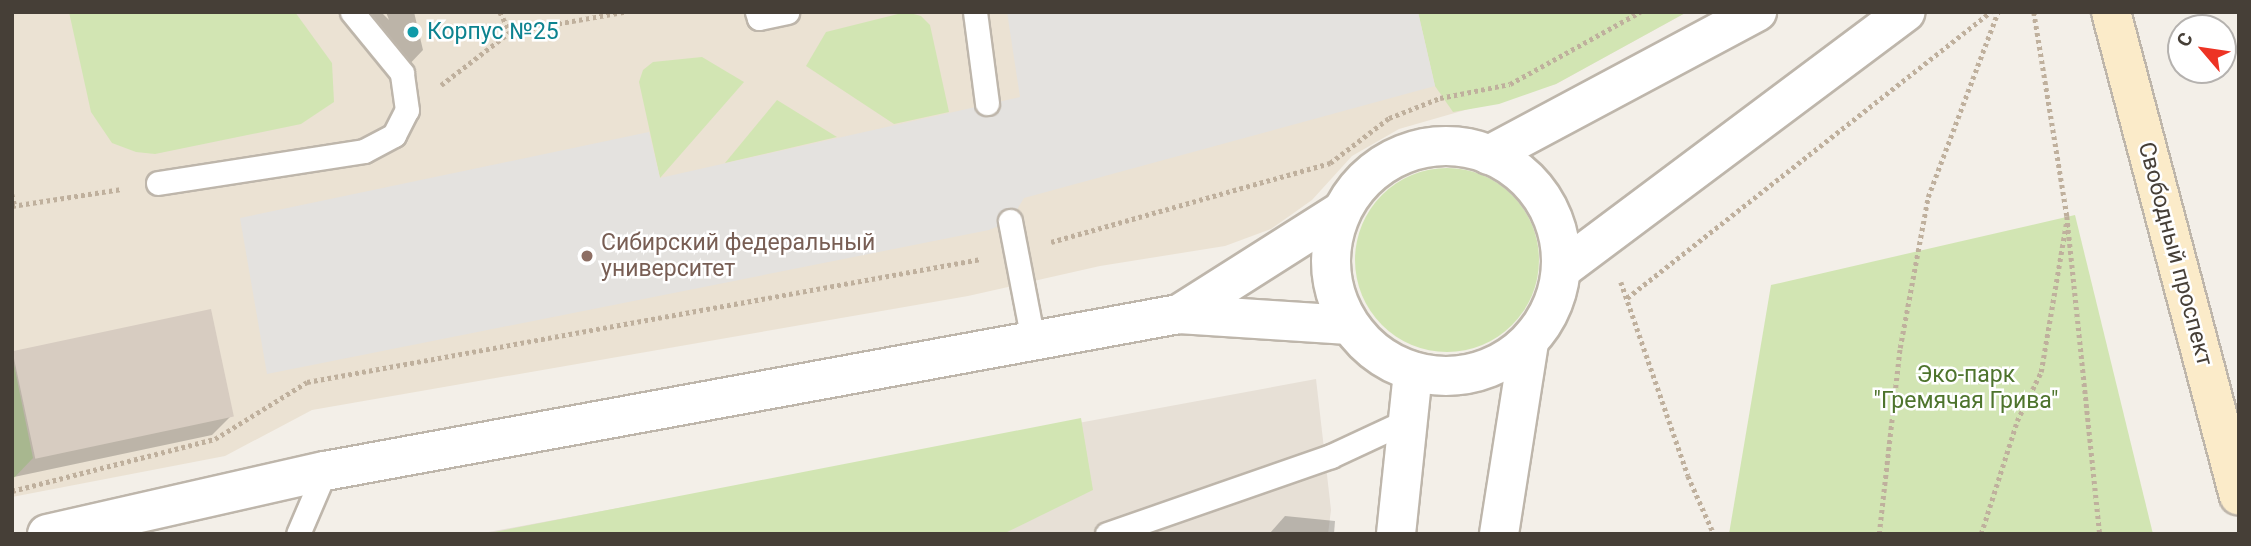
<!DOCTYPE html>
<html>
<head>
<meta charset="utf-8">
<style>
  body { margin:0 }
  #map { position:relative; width:2251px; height:546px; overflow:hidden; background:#f3efe8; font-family:Roboto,sans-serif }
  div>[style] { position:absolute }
  .residential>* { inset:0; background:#e7e0d6 }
  .education>* { inset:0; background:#ebe2d3 }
  .green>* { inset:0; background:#d2e5b3 }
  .round { border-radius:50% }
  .parking>* { inset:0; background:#e4e2df }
  .shadow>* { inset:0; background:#0003 }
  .building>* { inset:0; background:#d7ccc1; transform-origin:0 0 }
  .path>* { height:4.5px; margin-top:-2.25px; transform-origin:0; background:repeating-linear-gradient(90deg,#bfb09d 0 3.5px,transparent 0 7px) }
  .roads { filter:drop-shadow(2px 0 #beb6ab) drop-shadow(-2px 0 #beb6ab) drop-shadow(0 2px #beb6ab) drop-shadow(0 -2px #beb6ab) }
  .lane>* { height:23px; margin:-11.5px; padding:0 11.5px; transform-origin:11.5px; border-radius:11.5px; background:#fff }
  .street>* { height:38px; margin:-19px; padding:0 19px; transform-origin:19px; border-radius:19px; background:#fff }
  .street>.ring { margin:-19px; padding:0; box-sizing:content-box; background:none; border:38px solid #fff; border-radius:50% }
  .secondary>* { height:38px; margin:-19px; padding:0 19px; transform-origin:19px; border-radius:19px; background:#fbebc9 }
  .dots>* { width:19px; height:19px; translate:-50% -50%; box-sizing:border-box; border:4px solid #fff; border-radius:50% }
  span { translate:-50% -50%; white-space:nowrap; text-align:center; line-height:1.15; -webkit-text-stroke:5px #fff; paint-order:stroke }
  .culture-label { font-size:23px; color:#0d838f }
  .left { translate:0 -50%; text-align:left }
  .education-label { font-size:23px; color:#785e54 }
  .street-label { font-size:23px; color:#463f37 }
  .park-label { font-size:23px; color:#4e742d }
  .frame { position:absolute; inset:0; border:14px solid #463f37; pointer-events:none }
  .north { position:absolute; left:2167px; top:14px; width:70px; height:70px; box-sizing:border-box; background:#fff; border:2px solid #b5b2af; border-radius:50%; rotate:299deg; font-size:19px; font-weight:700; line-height:28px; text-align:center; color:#463f37 }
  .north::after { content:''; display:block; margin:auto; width:24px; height:32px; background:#ed3324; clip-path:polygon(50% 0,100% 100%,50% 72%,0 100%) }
</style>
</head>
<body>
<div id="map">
  <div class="residential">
    <i style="clip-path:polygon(1316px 379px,1331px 510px,1328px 534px,478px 534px)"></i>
  </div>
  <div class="education">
    <i style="clip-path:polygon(12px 12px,1687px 12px,1556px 84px,1399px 129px,1352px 156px,1312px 200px,1271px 229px,1225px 246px,1100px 266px,968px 296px,312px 410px,225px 456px,12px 497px)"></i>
  </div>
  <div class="green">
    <i style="clip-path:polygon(69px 12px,295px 12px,332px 63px,334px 102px,301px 124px,155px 154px,136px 152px,112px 143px,91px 112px)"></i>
    <i style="clip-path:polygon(906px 12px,921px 16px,930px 25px,949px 112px,894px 124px,806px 66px,826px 32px)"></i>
    <i style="clip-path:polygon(1418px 12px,1687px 12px,1556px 84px,1499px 104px,1453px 112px,1435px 86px)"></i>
    <i style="clip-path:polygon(702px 57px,744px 82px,660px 178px,639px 82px,643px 70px,653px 62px)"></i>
    <i style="clip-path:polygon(777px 100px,837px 137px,725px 163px)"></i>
    <i class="round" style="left:1355px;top:168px;width:184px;height:184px"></i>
    <i style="clip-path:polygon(2075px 215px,2153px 534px,1729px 534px,1771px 285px)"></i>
    <i style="clip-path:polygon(12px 355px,33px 458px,12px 480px)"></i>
    <i style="clip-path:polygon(1081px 418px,1093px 490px,1003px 534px,484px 534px)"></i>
  </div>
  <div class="parking">
    <i style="clip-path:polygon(1007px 12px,1418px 12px,1435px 86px,1024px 198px,1010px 221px,989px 230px,267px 374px,240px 218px,649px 132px,660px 178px,1020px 97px)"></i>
  </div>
  <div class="shadow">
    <i style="clip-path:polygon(339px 12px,381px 12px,389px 20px,386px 12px,414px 12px,423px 50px,402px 72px)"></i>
    <i style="clip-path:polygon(209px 311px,231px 416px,212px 435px,14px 477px,12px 352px)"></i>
    <i style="clip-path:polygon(1285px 516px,1335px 521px,1334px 534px,1269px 534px)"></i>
  </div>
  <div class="building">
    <i style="left:211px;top:309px;width:110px;height:203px;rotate:78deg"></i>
  </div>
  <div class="path">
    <i style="left:500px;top:12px;width:22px;rotate:63deg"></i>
    <i style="left:2034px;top:12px;width:207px;rotate:80.8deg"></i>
    <i style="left:2067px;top:216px;width:320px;rotate:84.1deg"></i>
    <i style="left:441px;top:85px;width:87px;rotate:-37.5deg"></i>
    <i style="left:510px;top:32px;width:116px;rotate:-10deg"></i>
    <i style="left:12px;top:194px;width:12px;rotate:76deg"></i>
    <i style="left:12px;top:206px;width:111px;rotate:-8.8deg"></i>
    <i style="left:1051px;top:242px;width:290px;rotate:-15.8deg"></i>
    <i style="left:1330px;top:163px;width:74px;rotate:-37.3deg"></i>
    <i style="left:1389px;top:118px;width:55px;rotate:-21.4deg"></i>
    <i style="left:1440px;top:98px;width:71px;rotate:-11.3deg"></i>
    <i style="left:1510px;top:84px;width:149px;rotate:-29deg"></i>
    <i style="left:1621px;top:282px;width:205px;rotate:70.9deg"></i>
    <i style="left:1688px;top:476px;width:64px;rotate:65.9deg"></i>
    <i style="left:1627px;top:298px;width:463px;rotate:-38.2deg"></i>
    <i style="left:12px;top:491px;width:210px;rotate:-14.4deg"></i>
    <i style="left:215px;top:439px;width:108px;rotate:-31.8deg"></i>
    <i style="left:307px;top:382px;width:685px;rotate:-10.34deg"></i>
    <i style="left:1879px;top:534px;width:187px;rotate:-83.6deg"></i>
    <i style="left:1900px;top:348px;width:154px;rotate:-79.5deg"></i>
    <i style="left:1928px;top:197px;width:198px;rotate:-69.3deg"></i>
    <i style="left:1981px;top:534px;width:119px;rotate:-72.3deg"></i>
    <i style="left:2017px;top:421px;width:55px;rotate:-63.9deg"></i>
    <i style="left:2041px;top:372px;width:150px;rotate:-80.4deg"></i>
  </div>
  <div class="roads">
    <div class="lane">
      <i style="left:757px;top:12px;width:6px;rotate:72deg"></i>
      <i style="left:759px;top:18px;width:29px;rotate:-12deg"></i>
      <i style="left:975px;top:12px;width:92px;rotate:82.5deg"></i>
      <i style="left:158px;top:183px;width:208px;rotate:-8.8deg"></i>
      <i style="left:364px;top:151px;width:34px;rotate:-28deg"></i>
      <i style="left:394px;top:135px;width:28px;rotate:-63deg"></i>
      <i style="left:407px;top:110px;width:37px;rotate:-98deg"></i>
      <i style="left:402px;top:73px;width:79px;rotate:-129.3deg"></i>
      <i style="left:1010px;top:221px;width:122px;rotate:79.1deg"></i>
      <i style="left:298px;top:534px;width:69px;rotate:-66.8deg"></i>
      <i style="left:1107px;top:534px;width:237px;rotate:-19.2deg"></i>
      <i style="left:1331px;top:456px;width:83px;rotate:-25deg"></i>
    </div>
    <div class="street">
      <i class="ring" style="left:1331px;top:146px;width:192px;height:192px"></i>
      <i style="left:1489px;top:155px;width:304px;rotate:-28.1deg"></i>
      <i style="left:1340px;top:212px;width:191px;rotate:147.6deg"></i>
      <i style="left:1179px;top:314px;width:170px;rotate:3.7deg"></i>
      <i style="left:1562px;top:269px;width:429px;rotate:-36.8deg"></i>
      <i style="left:47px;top:534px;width:285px;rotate:-12.8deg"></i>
      <i style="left:325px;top:471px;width:868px;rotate:-10.42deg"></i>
      <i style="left:1396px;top:534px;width:163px;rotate:-84deg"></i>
      <i style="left:1499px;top:534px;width:194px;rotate:-81.1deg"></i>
    </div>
    <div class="secondary">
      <i style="left:2111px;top:12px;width:500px;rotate:75.2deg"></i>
    </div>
  </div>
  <div class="dots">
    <i style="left:413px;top:32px;background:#0f9aa8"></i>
    <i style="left:587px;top:256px;background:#8d6e63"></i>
  </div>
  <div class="culture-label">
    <span class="left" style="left:427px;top:32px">Корпус №25</span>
  </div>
  <div class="education-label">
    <span class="left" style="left:601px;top:256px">Сибирский федеральный<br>университет</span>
  </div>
  <div class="street-label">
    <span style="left:2175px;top:254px;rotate:75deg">Свободный проспект</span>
  </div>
  <div class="park-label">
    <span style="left:1966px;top:388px">Эко-парк<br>"Гремячая Грива"</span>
  </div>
  <div class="frame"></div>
  <div class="north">С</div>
</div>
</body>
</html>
